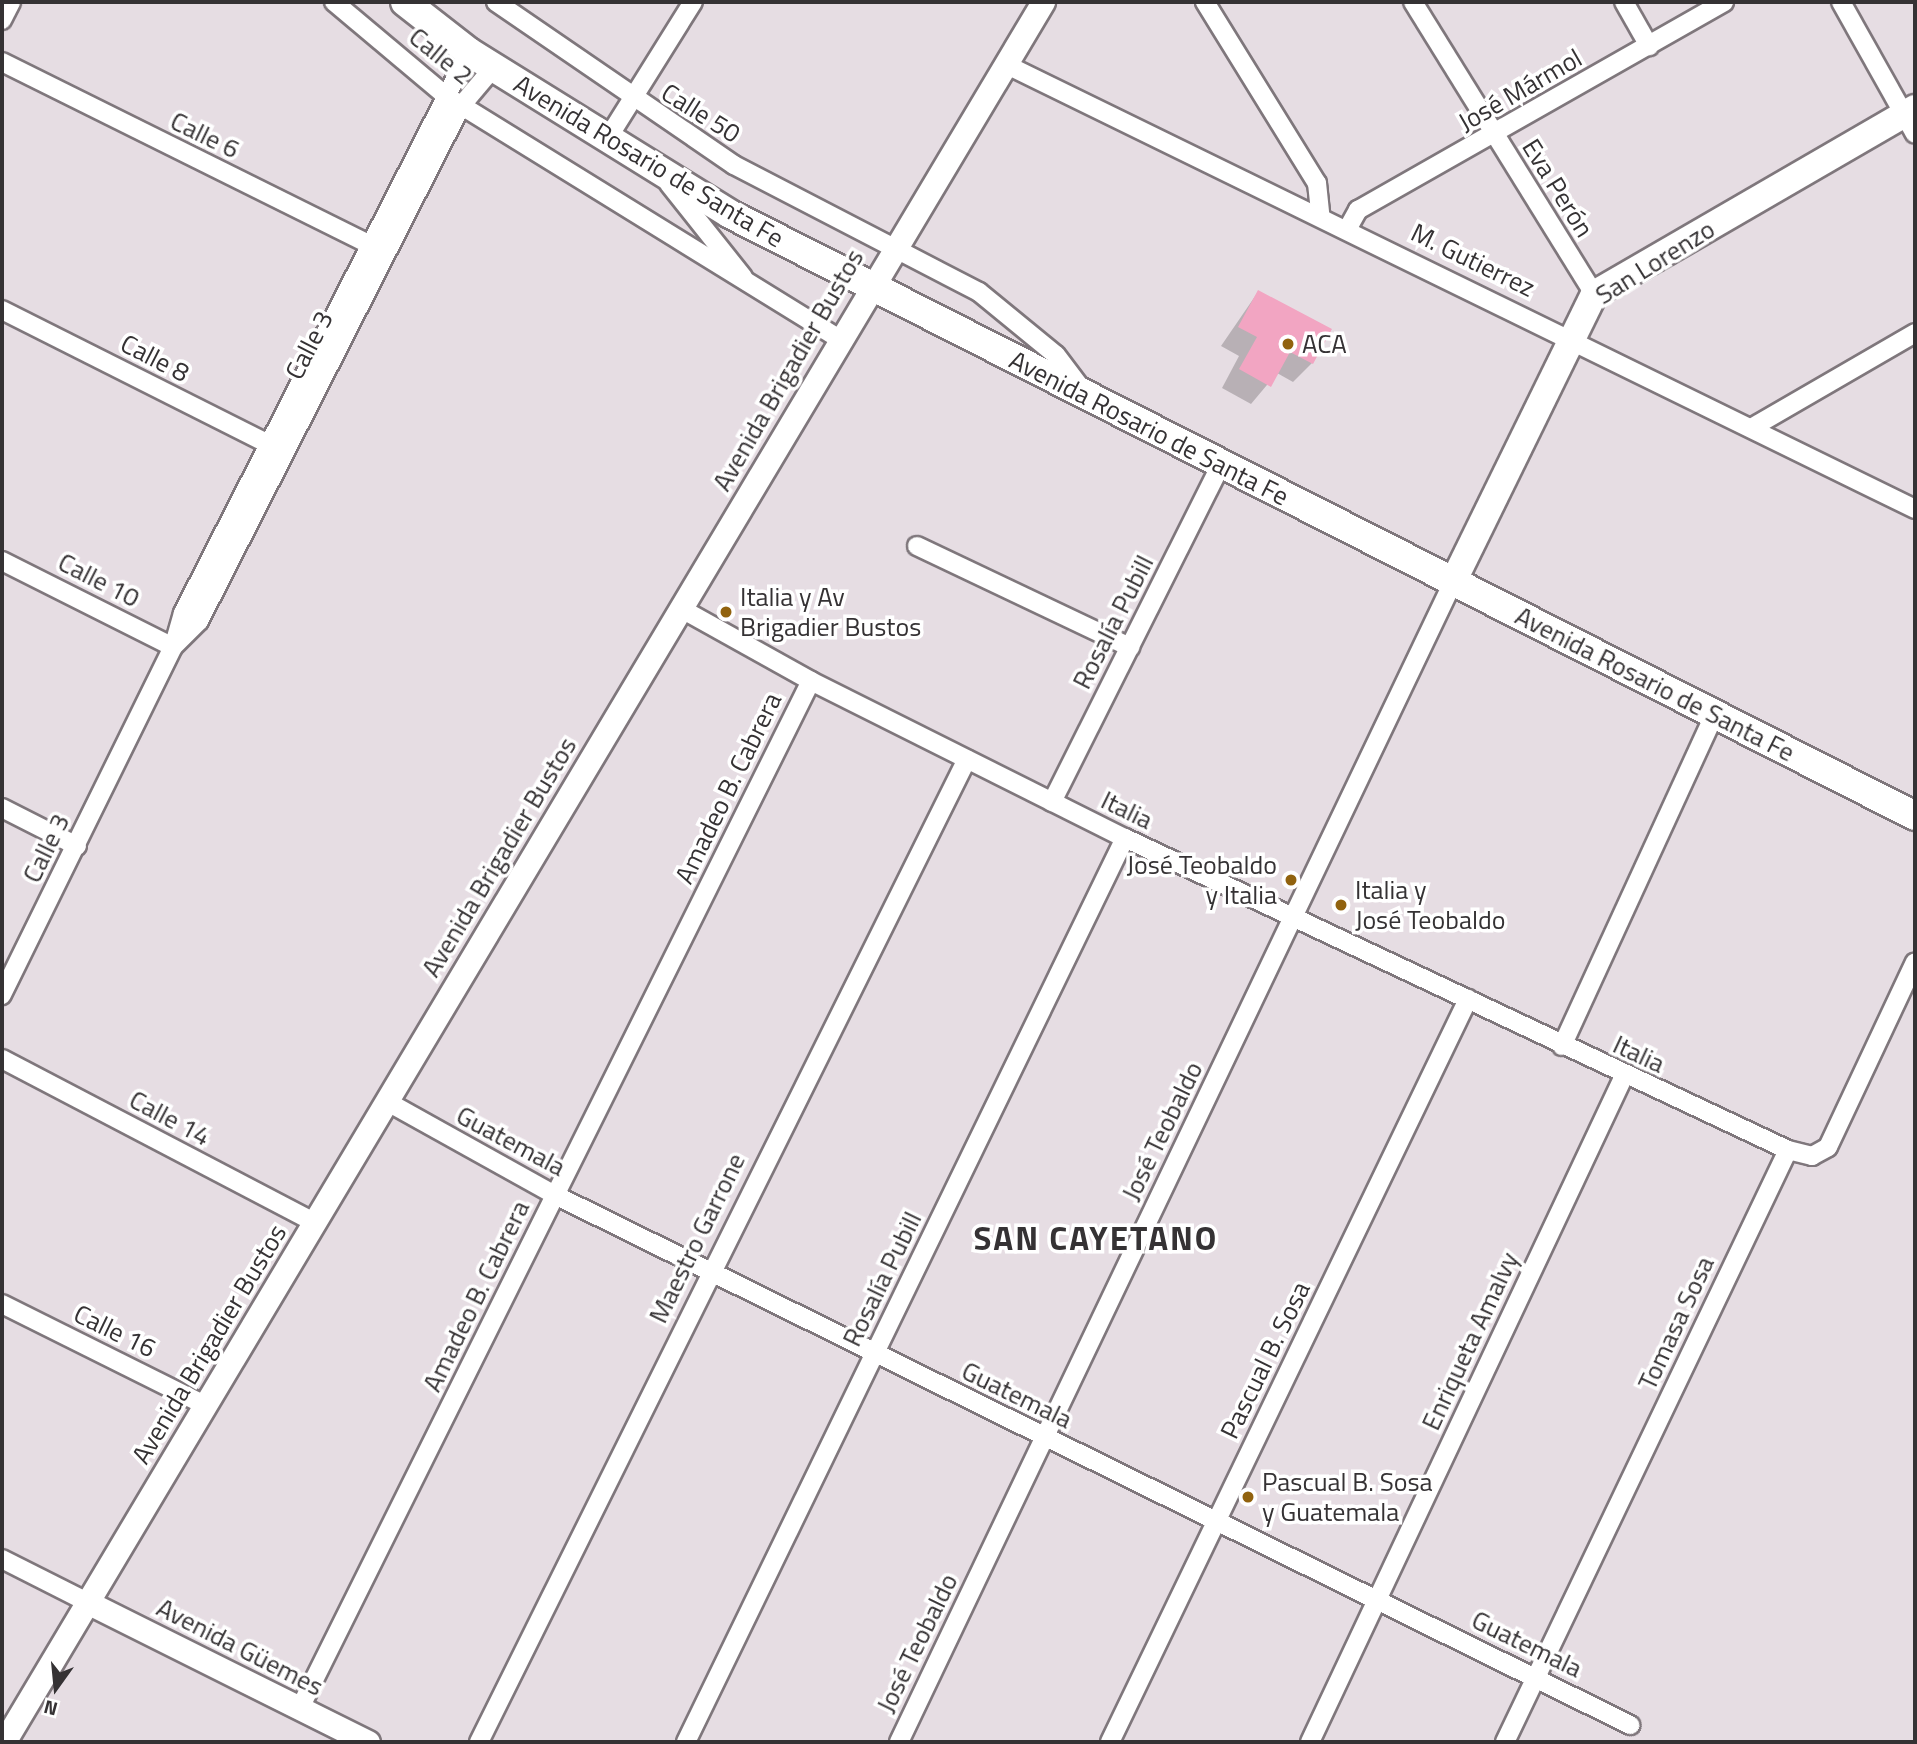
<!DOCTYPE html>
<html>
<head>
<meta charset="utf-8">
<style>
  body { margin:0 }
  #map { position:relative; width:1917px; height:1744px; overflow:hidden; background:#e6dde3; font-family:"Titillium Web",sans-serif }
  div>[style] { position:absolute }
  .shadow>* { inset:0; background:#0003 }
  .building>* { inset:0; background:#f2a5c2 }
  .roads { filter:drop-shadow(2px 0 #7f777c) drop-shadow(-2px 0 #7f777c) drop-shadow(0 2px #7f777c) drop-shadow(0 -2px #7f777c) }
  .minor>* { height:18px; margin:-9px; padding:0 9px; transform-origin:9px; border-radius:9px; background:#fff }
  .tertiary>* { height:23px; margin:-11.5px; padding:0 11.5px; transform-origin:11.5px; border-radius:11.5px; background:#fff }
  .secondary>* { height:26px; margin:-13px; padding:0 13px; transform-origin:13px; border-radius:13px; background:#fff }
  .primary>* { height:28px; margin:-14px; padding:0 14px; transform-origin:14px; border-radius:14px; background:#fff }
  .dots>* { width:19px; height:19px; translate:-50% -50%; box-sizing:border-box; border:4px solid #fff; border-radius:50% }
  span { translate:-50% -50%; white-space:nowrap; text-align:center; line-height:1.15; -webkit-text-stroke:7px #fff; paint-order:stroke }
  .street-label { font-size:26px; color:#353234 }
  .poi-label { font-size:26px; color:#353234 }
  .left { translate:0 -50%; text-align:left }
  .right { translate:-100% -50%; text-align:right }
  .district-label { font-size:33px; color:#353234; font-weight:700; letter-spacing:2px }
  .frame { position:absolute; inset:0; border:4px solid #353234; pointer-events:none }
  .north { position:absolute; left:21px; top:1653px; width:70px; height:70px; -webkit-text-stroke:5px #fff; paint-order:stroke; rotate:195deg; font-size:19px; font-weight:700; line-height:28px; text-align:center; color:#353234 }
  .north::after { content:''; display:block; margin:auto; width:24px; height:32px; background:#353234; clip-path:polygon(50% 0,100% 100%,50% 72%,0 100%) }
</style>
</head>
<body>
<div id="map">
  <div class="shadow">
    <i style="clip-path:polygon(1258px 292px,1312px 363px,1293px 382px,1277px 373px,1251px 404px,1222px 388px,1239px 356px,1221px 346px)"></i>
  </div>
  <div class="building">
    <i style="clip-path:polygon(1258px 290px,1332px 329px,1313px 364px,1290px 352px,1271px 387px,1239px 369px,1257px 337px,1238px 327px)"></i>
  </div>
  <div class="roads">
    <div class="minor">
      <i style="left:334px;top:2px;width:146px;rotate:40deg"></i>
      <i style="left:446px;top:96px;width:467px;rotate:31.7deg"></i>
      <i style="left:496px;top:2px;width:288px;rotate:34.4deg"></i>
      <i style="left:734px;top:165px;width:276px;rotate:27.4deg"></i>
      <i style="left:979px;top:292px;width:99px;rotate:39.3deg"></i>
      <i style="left:1056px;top:355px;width:46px;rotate:52.9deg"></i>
      <i style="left:1205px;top:2px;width:213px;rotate:58.3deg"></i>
      <i style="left:1317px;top:183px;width:31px;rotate:84deg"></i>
      <i style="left:1413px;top:2px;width:344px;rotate:58.2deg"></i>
      <i style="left:1624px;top:2px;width:51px;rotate:60.4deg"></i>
      <i style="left:1841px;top:2px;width:151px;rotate:60.7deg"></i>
      <i style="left:2px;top:20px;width:20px;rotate:-63deg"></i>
      <i style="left:469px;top:52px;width:630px;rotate:117.01deg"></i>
      <i style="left:183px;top:613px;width:35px;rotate:106deg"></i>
      <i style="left:173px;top:647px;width:37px;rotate:-45deg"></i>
      <i style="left:199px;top:621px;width:578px;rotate:-63.04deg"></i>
      <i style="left:461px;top:106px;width:50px;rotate:-49.9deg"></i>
      <i style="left:2px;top:62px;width:420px;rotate:26.4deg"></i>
      <i style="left:1005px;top:64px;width:1013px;rotate:26.06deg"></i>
      <i style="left:606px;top:141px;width:164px;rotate:-58deg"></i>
      <i style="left:669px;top:184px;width:119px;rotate:51.5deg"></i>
      <i style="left:1348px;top:228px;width:21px;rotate:-61deg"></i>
      <i style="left:1358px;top:210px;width:421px;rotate:-29.6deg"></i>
      <i style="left:2px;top:310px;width:309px;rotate:26.7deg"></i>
      <i style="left:1753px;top:427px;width:187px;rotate:-30.1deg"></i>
      <i style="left:917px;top:546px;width:236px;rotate:25.4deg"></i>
      <i style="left:2px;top:561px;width:191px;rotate:26.7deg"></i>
      <i style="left:173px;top:647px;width:388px;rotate:116.2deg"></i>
      <i style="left:680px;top:608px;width:150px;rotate:29.1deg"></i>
      <i style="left:811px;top:681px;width:351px;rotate:26.6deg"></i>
      <i style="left:1125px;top:838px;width:733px;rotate:25.2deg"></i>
      <i style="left:1052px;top:802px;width:377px;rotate:-63.4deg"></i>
      <i style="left:2px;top:808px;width:84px;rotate:26.9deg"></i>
      <i style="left:1562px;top:1046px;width:364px;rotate:-65.3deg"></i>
      <i style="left:2px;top:1059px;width:352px;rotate:27.6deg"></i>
      <i style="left:386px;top:1101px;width:193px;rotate:29.1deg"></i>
      <i style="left:555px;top:1195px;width:1199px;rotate:26.24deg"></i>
      <i style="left:2px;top:1304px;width:227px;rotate:26.5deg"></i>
      <i style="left:2px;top:1559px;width:95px;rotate:26.8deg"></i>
      <i style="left:300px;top:1708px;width:1147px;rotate:-63.55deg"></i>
      <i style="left:479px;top:1742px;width:1097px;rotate:-63.6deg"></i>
      <i style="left:686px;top:1742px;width:1005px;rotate:-64.1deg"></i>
      <i style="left:899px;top:1742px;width:1288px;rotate:-64.47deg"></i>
      <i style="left:1110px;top:1742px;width:825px;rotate:-64.27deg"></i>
      <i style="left:1310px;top:1742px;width:736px;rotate:-64.76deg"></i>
      <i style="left:1505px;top:1742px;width:656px;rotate:-64.45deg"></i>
      <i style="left:1788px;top:1150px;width:25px;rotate:14deg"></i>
      <i style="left:1812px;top:1156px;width:18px;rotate:-29deg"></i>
      <i style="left:1828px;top:1147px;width:204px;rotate:-64.8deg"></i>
    </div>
    <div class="tertiary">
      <i style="left:87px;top:1602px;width:314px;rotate:26.5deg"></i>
      <i style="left:4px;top:1742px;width:2027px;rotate:-59.16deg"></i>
    </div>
    <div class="secondary">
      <i style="left:1454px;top:580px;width:318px;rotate:-63.9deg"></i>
      <i style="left:1594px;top:294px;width:371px;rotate:-30.1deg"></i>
    </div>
    <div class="primary">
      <i style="left:405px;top:2px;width:81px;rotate:38deg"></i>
      <i style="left:469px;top:52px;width:307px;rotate:31.8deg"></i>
      <i style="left:730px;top:214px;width:1329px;rotate:26.93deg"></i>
    </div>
  </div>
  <div class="dots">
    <i style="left:1288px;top:344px;background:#91620e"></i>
    <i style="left:726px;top:612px;background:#91620e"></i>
    <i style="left:1291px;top:880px;background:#91620e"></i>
    <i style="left:1341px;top:905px;background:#91620e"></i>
    <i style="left:1248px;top:1497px;background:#91620e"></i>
  </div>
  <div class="street-label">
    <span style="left:441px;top:56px;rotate:39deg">Calle 2</span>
    <span style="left:1520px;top:90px;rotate:-30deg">José Mármol</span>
    <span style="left:701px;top:113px;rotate:32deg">Calle 50</span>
    <span style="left:205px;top:135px;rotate:26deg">Calle 6</span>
    <span style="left:649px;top:161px;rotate:31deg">Avenida Rosario de Santa Fe</span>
    <span style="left:1558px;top:188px;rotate:58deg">Eva Perón</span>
    <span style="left:1473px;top:260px;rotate:26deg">M. Gutierrez</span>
    <span style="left:1655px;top:262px;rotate:-32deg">San Lorenzo</span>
    <span style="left:309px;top:345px;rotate:-63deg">Calle 3</span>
    <span style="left:155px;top:358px;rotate:27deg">Calle 8</span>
    <span style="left:788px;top:370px;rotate:-60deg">Avenida Brigadier Bustos</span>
    <span style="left:1149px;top:428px;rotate:27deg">Avenida Rosario de Santa Fe</span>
    <span style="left:99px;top:580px;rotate:27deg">Calle 10</span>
    <span style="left:1113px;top:622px;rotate:-63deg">Rosalía Pubill</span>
    <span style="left:1655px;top:684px;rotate:27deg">Avenida Rosario de Santa Fe</span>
    <span style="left:728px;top:788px;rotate:-64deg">Amadeo B. Cabrera</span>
    <span style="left:1127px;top:810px;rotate:26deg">Italia</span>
    <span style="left:46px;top:848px;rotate:-64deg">Calle 3</span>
    <span style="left:499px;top:857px;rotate:-59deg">Avenida Brigadier Bustos</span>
    <span style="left:1639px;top:1054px;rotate:25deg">Italia</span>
    <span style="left:170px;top:1118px;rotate:28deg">Calle 14</span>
    <span style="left:1162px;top:1131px;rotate:-64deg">José Teobaldo</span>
    <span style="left:511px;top:1141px;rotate:28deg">Guatemala</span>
    <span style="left:697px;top:1238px;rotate:-64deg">Maestro Garrone</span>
    <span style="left:882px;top:1279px;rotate:-64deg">Rosalía Pubill</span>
    <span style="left:476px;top:1296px;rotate:-64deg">Amadeo B. Cabrera</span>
    <span style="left:1676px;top:1323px;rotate:-65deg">Tomasa Sosa</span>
    <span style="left:115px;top:1331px;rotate:26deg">Calle 16</span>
    <span style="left:1470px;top:1341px;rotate:-65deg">Enriqueta Amalvy</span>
    <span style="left:209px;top:1344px;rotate:-59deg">Avenida Brigadier Bustos</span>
    <span style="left:1265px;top:1360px;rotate:-64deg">Pascual B. Sosa</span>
    <span style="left:1017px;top:1395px;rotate:26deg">Guatemala</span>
    <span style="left:917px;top:1643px;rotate:-64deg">José Teobaldo</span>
    <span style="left:1527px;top:1644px;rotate:26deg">Guatemala</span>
    <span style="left:240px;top:1647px;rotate:27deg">Avenida Güemes</span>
  </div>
  <div class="poi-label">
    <span class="left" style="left:1302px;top:344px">ACA</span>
    <span class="left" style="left:740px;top:612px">Italia y Av<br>Brigadier Bustos</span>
    <span class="right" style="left:1277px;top:880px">José Teobaldo<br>y Italia</span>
    <span class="left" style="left:1355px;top:905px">Italia y<br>José Teobaldo</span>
    <span class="left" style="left:1262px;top:1497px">Pascual B. Sosa<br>y Guatemala</span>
  </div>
  <div class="district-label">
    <span style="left:1096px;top:1239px">SAN CAYETANO</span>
  </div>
  <div class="frame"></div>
  <div class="north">N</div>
</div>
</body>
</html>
